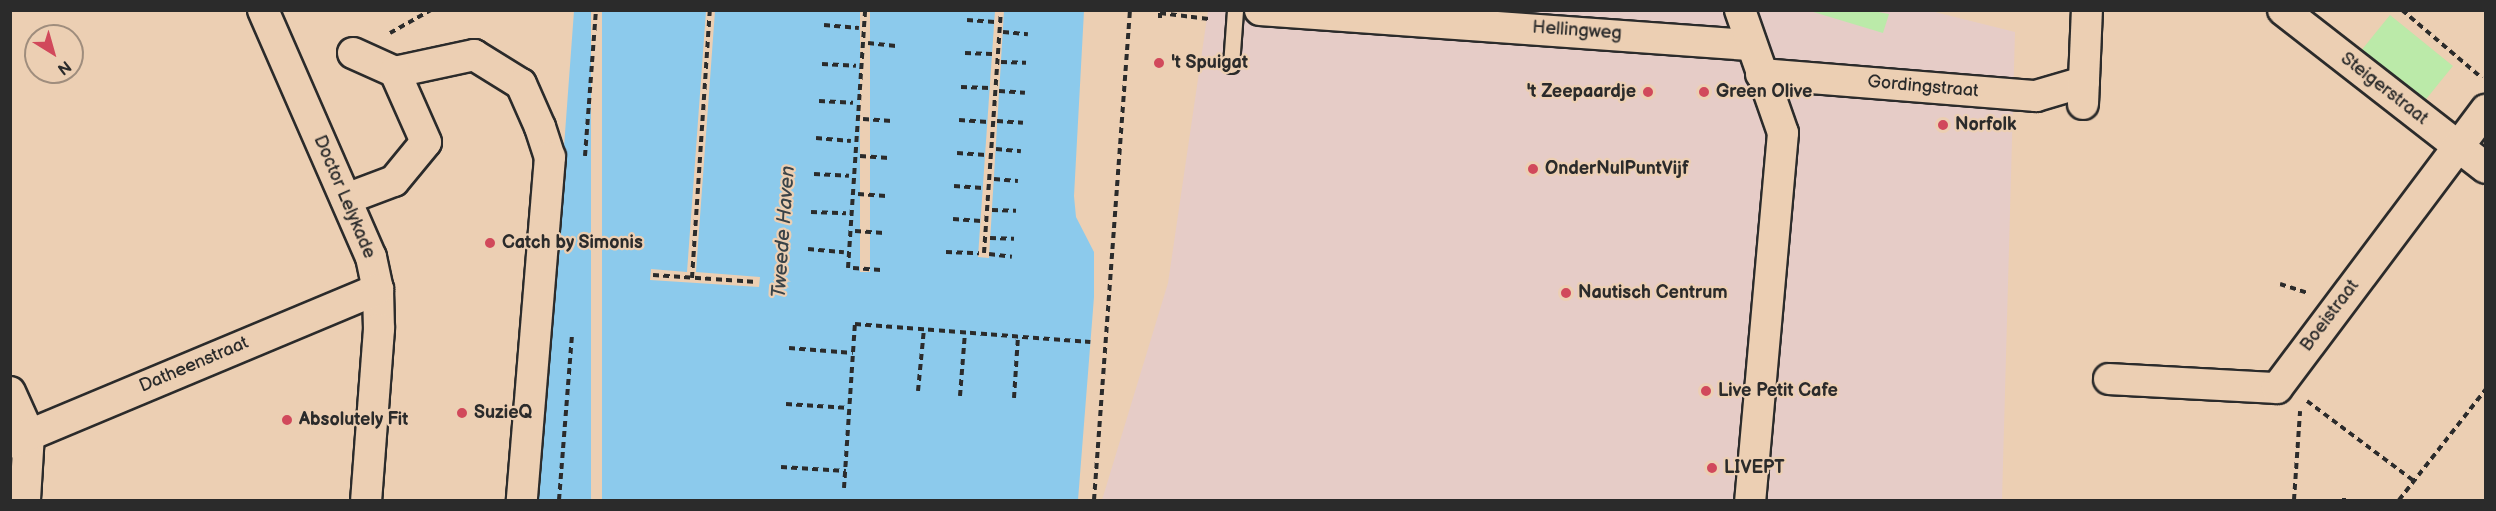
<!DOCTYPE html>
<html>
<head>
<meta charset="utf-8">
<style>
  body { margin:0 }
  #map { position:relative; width:2496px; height:511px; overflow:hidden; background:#eccfb3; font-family:"Balsamiq Sans",sans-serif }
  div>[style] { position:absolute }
  .built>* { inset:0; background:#e6ccc7 }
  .green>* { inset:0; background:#bbeaa9; transform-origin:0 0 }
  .water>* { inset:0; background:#8ccaec }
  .pier>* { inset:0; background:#eccfb3; transform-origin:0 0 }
  .path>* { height:4px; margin-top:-2px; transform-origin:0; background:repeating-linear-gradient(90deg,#2b2b2b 0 6px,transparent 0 10.5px) }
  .roads { filter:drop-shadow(2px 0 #2b2b2b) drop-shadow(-2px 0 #2b2b2b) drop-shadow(0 2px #2b2b2b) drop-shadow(0 -2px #2b2b2b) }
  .lane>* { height:15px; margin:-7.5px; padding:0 7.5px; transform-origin:7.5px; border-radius:7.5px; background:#eccfb3 }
  .street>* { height:30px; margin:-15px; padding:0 15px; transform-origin:15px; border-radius:15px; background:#eccfb3 }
  .dots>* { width:16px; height:16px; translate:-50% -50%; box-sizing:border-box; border:3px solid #eccfb3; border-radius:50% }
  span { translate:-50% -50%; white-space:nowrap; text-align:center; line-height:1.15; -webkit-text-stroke:4.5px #eccfb3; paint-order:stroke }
  .street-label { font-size:18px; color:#2b2b2b }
  .poi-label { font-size:18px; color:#2b2b2b; font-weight:700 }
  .left { translate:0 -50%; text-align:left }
  .right { translate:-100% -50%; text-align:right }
  .water-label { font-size:20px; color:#3a4348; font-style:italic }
  .frame { position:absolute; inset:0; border:12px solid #2b2b2b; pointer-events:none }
  .north { position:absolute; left:24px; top:24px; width:60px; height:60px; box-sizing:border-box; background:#eccfb3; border:2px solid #9f8d7d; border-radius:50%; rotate:143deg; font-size:16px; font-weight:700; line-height:24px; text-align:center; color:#2b2b2b }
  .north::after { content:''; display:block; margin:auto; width:21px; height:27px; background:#d1495b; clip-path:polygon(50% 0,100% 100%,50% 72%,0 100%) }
</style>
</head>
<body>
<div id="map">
  <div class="built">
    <i style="clip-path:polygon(1927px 10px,2015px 32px,2002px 500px,1102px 500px,1168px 283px,1208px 11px)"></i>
  </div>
  <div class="green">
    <i style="clip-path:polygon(1873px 11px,1889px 14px,1883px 33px,1810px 11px)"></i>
    <i style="left:2390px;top:15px;width:81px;height:48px;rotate:39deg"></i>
  </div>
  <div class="water">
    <i style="clip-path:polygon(574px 11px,1084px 11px,1074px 196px,1076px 217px,1094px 252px,1094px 297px,1078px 500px,538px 500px)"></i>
  </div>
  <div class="pier">
    <i style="left:591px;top:11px;width:11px;height:490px"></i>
    <i style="clip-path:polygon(706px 11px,715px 11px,696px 272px,760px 277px,759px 287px,650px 280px,651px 269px,687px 272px)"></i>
    <i style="left:860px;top:11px;width:10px;height:261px"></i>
    <i style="clip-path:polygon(995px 11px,1004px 11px,989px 258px,978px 257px)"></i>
  </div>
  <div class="path">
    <i style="left:898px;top:10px;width:1px;rotate:45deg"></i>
    <i style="left:2402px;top:10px;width:105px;rotate:40.4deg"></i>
    <i style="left:1160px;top:18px;width:5px;rotate:-90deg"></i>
    <i style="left:1160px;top:13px;width:49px;rotate:7deg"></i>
    <i style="left:967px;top:20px;width:28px;rotate:4deg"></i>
    <i style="left:824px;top:25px;width:35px;rotate:5deg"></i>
    <i style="left:1003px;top:32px;width:25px;rotate:5deg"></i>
    <i style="left:390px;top:33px;width:47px;rotate:-29.3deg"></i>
    <i style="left:868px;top:43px;width:28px;rotate:6deg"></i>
    <i style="left:965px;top:53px;width:27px;rotate:2deg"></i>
    <i style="left:1001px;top:62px;width:25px;rotate:2deg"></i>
    <i style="left:822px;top:64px;width:34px;rotate:3deg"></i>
    <i style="left:961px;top:87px;width:29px;rotate:2deg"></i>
    <i style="left:999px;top:91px;width:26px;rotate:4deg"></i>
    <i style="left:819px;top:101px;width:34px;rotate:3deg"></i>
    <i style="left:863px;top:119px;width:29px;rotate:4deg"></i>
    <i style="left:959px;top:120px;width:29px;rotate:4deg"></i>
    <i style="left:997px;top:121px;width:26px;rotate:4deg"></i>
    <i style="left:816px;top:138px;width:35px;rotate:5deg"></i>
    <i style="left:996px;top:149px;width:25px;rotate:5deg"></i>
    <i style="left:957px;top:153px;width:29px;rotate:4deg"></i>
    <i style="left:585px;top:156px;width:146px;rotate:-85.7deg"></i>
    <i style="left:860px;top:156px;width:29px;rotate:4deg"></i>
    <i style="left:814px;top:174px;width:35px;rotate:3deg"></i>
    <i style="left:994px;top:179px;width:24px;rotate:5deg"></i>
    <i style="left:954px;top:186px;width:29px;rotate:4deg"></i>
    <i style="left:858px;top:194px;width:28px;rotate:4deg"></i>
    <i style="left:992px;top:210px;width:24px;rotate:2deg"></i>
    <i style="left:811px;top:212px;width:35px;rotate:2deg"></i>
    <i style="left:953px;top:219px;width:28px;rotate:4deg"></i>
    <i style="left:855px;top:231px;width:29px;rotate:4deg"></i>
    <i style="left:990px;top:238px;width:24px;rotate:2deg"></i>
    <i style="left:808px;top:249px;width:36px;rotate:5deg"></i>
    <i style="left:946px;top:252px;width:33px;rotate:2deg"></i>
    <i style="left:984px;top:253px;width:244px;rotate:-86deg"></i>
    <i style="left:989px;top:254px;width:23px;rotate:7deg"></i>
    <i style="left:848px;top:268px;width:259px;rotate:-86.2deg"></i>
    <i style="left:853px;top:268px;width:28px;rotate:4deg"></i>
    <i style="left:653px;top:275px;width:104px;rotate:3.9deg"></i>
    <i style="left:692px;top:278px;width:269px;rotate:-86.2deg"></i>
    <i style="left:2280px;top:284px;width:28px;rotate:18deg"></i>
    <i style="left:789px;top:348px;width:64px;rotate:4.5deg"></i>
    <i style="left:918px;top:391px;width:62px;rotate:-84.5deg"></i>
    <i style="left:960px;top:396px;width:63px;rotate:-85.5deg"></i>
    <i style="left:1014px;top:398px;width:62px;rotate:-86.3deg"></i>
    <i style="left:2307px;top:401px;width:134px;rotate:36.8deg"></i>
    <i style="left:786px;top:404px;width:63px;rotate:3.6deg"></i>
    <i style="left:781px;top:467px;width:65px;rotate:3.5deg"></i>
    <i style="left:844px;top:488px;width:164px;rotate:-86.2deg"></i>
    <i style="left:855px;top:324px;width:236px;rotate:4.4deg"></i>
    <i style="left:559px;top:500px;width:167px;rotate:-85.5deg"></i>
    <i style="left:1094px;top:500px;width:491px;rotate:-85.8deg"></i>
    <i style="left:2294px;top:500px;width:89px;rotate:-86.1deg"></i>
    <i style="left:2342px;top:500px;width:4px"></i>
    <i style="left:2399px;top:500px;width:141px;rotate:-51.9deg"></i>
  </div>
  <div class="roads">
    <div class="lane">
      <i style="left:1231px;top:65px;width:55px;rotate:-85.8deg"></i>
    </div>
    <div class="street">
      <i style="left:263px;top:10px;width:270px;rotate:66.4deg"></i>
      <i style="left:371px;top:257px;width:33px;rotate:78deg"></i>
      <i style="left:378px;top:289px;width:40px;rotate:88.6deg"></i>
      <i style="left:379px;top:329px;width:171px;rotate:94.3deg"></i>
      <i style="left:1260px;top:10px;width:491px;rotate:4.1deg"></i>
      <i style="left:1740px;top:10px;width:130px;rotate:70.7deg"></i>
      <i style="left:1783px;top:133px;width:368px;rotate:95.1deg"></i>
      <i style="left:2283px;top:10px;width:257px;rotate:37.9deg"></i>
      <i style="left:353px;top:53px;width:46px;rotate:24.3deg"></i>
      <i style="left:395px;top:72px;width:81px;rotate:-12.1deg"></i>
      <i style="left:474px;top:55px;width:55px;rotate:31.7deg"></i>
      <i style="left:521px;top:84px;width:47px;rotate:66.2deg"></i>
      <i style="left:540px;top:127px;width:32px;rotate:72deg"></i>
      <i style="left:550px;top:157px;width:344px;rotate:94.7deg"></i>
      <i style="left:1761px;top:74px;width:276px;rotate:4.6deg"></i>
      <i style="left:2036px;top:96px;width:50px;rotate:-16.3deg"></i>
      <i style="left:2083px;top:104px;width:94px;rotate:-87.6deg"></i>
      <i style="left:346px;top:199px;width:51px;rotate:-20.6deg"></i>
      <i style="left:394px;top:181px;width:50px;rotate:-50.6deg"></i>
      <i style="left:426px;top:142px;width:77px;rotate:-113.9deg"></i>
      <i style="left:2109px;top:379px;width:168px;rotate:3.1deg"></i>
      <i style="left:2277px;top:388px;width:348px;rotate:-53.1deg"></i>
      <i style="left:10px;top:392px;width:46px;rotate:65.7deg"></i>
      <i style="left:29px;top:434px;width:66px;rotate:93.5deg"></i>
      <i style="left:10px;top:443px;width:399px;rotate:-22.7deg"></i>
    </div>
  </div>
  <div class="dots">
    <i style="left:1159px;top:63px;background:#d1495b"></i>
    <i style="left:1648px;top:92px;background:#d1495b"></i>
    <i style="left:1704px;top:92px;background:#d1495b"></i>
    <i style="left:1943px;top:125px;background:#d1495b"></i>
    <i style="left:1533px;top:169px;background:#d1495b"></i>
    <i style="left:490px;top:243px;background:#d1495b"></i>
    <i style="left:1566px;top:293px;background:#d1495b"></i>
    <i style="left:1706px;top:391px;background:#d1495b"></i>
    <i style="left:462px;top:413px;background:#d1495b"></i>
    <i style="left:287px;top:420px;background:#d1495b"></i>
    <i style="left:1712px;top:468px;background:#d1495b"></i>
  </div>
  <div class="street-label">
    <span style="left:1577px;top:31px;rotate:4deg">Hellingweg</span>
    <span style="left:1923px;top:87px;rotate:5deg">Gordingstraat</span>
    <span style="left:2384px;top:89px;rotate:38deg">Steigerstraat</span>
    <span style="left:344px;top:197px;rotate:67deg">Doctor Lelykade</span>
    <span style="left:2330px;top:316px;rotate:-53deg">Boeistraat</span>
    <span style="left:194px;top:365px;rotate:-23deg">Datheenstraat</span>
  </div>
  <div class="poi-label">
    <span class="left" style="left:1171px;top:63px">'t Spuigat</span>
    <span class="right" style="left:1636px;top:92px">'t Zeepaardje</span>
    <span class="left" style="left:1716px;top:92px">Green Olive</span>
    <span class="left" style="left:1955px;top:125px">Norfolk</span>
    <span class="left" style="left:1545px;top:169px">OnderNulPuntVijf</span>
    <span class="left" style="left:502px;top:243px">Catch by Simonis</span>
    <span class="left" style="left:1578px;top:293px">Nautisch Centrum</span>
    <span class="left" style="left:1718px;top:391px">Live Petit Cafe</span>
    <span class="left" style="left:474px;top:413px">SuzieQ</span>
    <span class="left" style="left:299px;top:420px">Absolutely Fit</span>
    <span class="left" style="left:1724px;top:468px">LIVEPT</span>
  </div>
  <div class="water-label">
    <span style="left:784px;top:232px;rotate:-86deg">Tweede Haven</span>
  </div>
  <div class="frame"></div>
  <div class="north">N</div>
</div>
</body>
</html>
